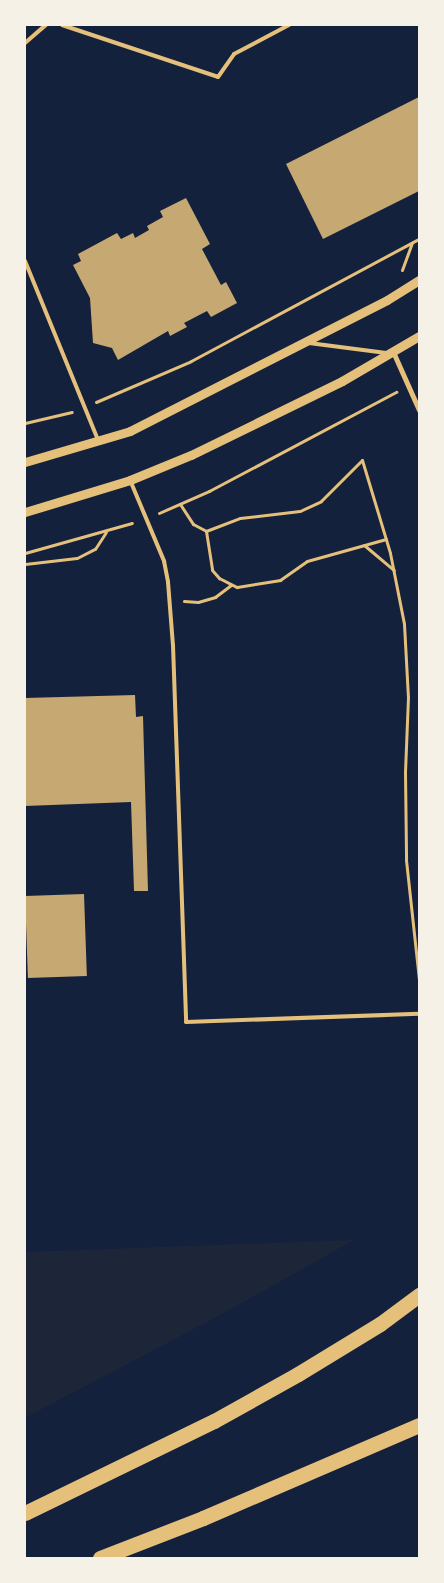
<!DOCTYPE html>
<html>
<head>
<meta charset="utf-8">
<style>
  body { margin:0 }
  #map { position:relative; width:444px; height:1583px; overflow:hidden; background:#14213d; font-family:Karla,sans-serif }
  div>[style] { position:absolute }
  .green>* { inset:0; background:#1d2539 }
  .building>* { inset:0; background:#c6a872; transform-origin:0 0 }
  .path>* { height:3px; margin:-1.5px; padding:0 1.5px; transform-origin:1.5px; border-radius:1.5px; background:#e5c07b }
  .service>* { height:4px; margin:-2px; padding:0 2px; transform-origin:2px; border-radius:2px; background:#e5c07b }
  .minor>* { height:5px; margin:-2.5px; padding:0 2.5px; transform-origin:2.5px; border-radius:2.5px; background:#e5c07b }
  .tertiary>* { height:9px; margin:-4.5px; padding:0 4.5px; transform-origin:4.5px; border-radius:4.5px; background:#e5c07b }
  .motorway>* { height:15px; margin:-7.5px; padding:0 7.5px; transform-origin:7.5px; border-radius:7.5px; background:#e5c07b }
  span { translate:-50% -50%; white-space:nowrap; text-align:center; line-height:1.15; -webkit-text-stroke:5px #f6f1e7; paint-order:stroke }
  .frame { position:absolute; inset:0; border:26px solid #f6f1e7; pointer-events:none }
</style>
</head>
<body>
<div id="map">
  <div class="green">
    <i style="clip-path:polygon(354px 1240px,224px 1313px,25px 1418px,25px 1252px)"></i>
  </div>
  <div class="building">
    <i style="clip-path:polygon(419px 97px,419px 191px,323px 239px,286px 164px)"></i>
    <i style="clip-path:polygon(186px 198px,210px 244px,202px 249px,221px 285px,226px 282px,237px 303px,211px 317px,207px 311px,184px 323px,187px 327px,170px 336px,168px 331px,118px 360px,112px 348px,93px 343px,90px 298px,73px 265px,81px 261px,78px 254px,117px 233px,121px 239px,133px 233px,135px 238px,149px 230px,147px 226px,163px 217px,160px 211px)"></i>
    <i style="clip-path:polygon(135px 695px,136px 717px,143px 716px,148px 891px,134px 891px,131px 802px,25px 806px,25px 698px)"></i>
    <i style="left:84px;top:894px;width:82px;height:59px;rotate:88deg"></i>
  </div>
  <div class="path">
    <i style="left:402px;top:270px;width:29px;rotate:-70deg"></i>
    <i style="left:96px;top:402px;width:103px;rotate:-23.3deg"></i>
    <i style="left:191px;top:361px;width:259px;rotate:-28.2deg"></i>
    <i style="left:25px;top:423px;width:48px;rotate:-13.2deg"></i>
    <i style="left:180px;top:504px;width:24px;rotate:57deg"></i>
    <i style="left:193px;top:524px;width:15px;rotate:28deg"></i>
    <i style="left:206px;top:531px;width:36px;rotate:-21deg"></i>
    <i style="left:240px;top:518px;width:60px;rotate:-6.7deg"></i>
    <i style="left:300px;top:511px;width:23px;rotate:-25deg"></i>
    <i style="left:321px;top:501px;width:58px;rotate:-45deg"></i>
    <i style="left:362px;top:460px;width:97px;rotate:73.2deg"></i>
    <i style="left:390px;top:553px;width:72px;rotate:78.8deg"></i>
    <i style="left:404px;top:624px;width:73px;rotate:86.9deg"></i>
    <i style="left:408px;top:697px;width:75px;rotate:92.3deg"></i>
    <i style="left:405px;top:772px;width:88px;rotate:89.3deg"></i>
    <i style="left:406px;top:860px;width:121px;rotate:83.8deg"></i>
    <i style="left:159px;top:513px;width:55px;rotate:-23.7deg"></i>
    <i style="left:209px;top:491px;width:212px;rotate:-27.9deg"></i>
    <i style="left:206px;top:531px;width:39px;rotate:81deg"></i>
    <i style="left:212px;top:570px;width:11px;rotate:49deg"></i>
    <i style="left:219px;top:578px;width:20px;rotate:27deg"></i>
    <i style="left:237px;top:587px;width:44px;rotate:-9.2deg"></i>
    <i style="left:280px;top:580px;width:33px;rotate:-35deg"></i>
    <i style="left:307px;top:561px;width:82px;rotate:-15.6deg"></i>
    <i style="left:364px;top:545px;width:39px;rotate:40deg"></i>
    <i style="left:25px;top:553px;width:111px;rotate:-15.7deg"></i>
    <i style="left:25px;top:564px;width:52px;rotate:-6.6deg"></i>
    <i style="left:77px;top:558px;width:20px;rotate:-27deg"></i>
    <i style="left:95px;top:549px;width:20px;rotate:-57deg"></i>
    <i style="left:184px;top:601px;width:14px;rotate:4deg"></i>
    <i style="left:198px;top:602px;width:18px;rotate:-16deg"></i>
    <i style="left:215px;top:597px;width:20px;rotate:-37deg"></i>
  </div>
  <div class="service">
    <i style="left:62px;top:25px;width:164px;rotate:18.4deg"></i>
    <i style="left:218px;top:77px;width:28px;rotate:-55deg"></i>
    <i style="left:234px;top:54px;width:62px;rotate:-27.8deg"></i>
    <i style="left:25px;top:43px;width:28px;rotate:-41deg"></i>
    <i style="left:25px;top:261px;width:193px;rotate:67.8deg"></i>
    <i style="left:309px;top:343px;width:78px;rotate:7.4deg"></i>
    <i style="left:130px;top:480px;width:88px;rotate:67.2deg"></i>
    <i style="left:164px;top:561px;width:21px;rotate:79deg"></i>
    <i style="left:168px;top:582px;width:63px;rotate:85.5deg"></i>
    <i style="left:173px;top:645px;width:377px;rotate:88deg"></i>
    <i style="left:186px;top:1022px;width:233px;rotate:-2deg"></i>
  </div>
  <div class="minor">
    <i style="left:394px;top:354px;width:61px;rotate:65.9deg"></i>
  </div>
  <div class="tertiary">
    <i style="left:25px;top:462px;width:109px;rotate:-16.4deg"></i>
    <i style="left:130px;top:431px;width:288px;rotate:-27deg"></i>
    <i style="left:387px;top:300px;width:38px;rotate:-32deg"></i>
    <i style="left:25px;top:512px;width:110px;rotate:-16.9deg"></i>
    <i style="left:130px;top:480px;width:66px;rotate:-22.3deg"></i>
    <i style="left:191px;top:455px;width:168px;rotate:-26.1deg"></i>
    <i style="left:342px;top:381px;width:89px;rotate:-30.3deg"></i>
  </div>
  <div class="motorway">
    <i style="left:25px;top:1513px;width:210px;rotate:-26deg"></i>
    <i style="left:214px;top:1421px;width:96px;rotate:-29.2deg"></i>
    <i style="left:298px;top:1374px;width:96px;rotate:-31.4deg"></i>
    <i style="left:380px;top:1324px;width:49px;rotate:-36.6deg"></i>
    <i style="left:100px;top:1558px;width:110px;rotate:-21.2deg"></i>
    <i style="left:203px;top:1518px;width:235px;rotate:-23.3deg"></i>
  </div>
  <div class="frame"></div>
</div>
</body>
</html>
